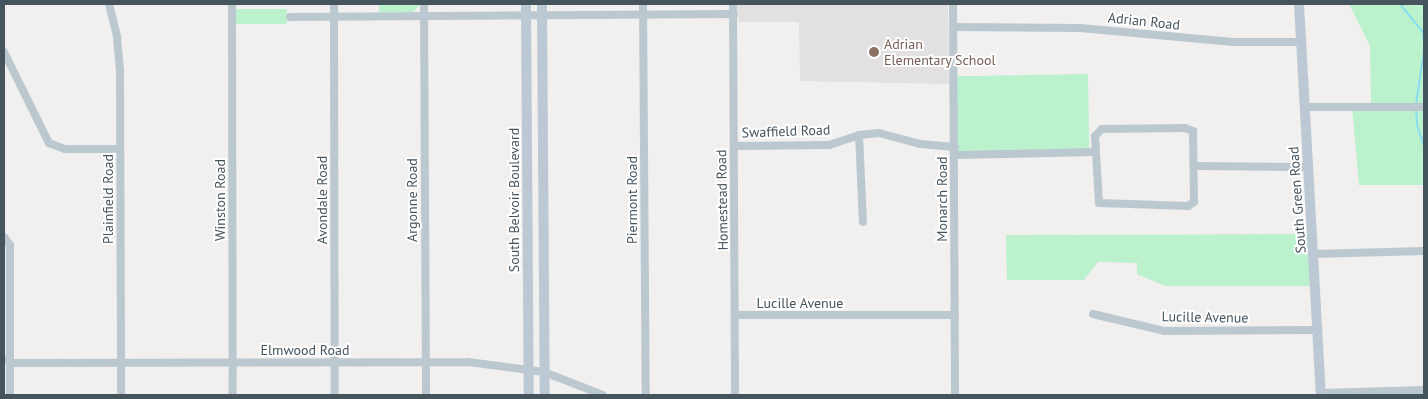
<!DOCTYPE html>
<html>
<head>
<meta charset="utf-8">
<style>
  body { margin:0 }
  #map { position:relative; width:1428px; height:399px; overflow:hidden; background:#f2efef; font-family:"PT Sans",sans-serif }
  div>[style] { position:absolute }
  .education>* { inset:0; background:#e3e0e1 }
  .green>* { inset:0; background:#bcf1ce; transform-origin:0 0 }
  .stream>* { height:2px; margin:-1px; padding:0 1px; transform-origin:1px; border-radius:1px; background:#87dff0 }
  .street>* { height:8px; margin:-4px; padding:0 4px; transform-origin:4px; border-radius:4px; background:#bcc8cf }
  .secondary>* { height:10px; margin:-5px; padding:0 5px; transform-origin:5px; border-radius:5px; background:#bcc9d4 }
  .dots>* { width:14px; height:14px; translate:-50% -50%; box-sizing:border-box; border:2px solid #fff; border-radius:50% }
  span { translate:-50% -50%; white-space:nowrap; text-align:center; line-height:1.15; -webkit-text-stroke:4px #fff; paint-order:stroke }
  .street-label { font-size:14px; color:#46545e }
  .education-label { font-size:14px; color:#785e54 }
  .left { translate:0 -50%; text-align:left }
  .frame { position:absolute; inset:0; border:5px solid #46545e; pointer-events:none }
</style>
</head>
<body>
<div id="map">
  <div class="education">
    <i style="clip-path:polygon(737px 4px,948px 4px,949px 84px,800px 81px,799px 22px,739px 22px)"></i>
  </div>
  <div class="green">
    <i style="clip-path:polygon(379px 4px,420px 4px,420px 5px,413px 12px,379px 12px)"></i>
    <i style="clip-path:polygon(1349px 4px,1424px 4px,1424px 185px,1359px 185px,1352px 107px,1371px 106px,1370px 46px)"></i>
    <i style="left:287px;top:9px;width:15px;height:52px;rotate:90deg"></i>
    <i style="left:1088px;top:74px;width:78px;height:134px;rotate:89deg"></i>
    <i style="clip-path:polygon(1313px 234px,1316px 286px,1165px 286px,1137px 274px,1137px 263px,1098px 262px,1084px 280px,1007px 280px,1006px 235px)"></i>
  </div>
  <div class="stream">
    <i style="left:1400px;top:4px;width:36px;rotate:51deg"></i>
    <i style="left:1423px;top:32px;width:12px;rotate:85deg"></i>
    <i style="left:1416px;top:104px;width:54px;rotate:-81.4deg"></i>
    <i style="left:1416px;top:109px;width:16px;rotate:86deg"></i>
    <i style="left:1417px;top:125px;width:23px;rotate:72deg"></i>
  </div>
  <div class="street">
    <i style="left:109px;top:4px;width:34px;rotate:76deg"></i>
    <i style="left:117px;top:37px;width:34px;rotate:85deg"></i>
    <i style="left:120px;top:71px;width:324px;rotate:89.8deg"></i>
    <i style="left:232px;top:4px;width:391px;rotate:89.9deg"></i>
    <i style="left:334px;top:4px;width:391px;rotate:89.9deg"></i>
    <i style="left:424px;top:4px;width:391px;rotate:89.7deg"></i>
    <i style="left:643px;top:4px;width:391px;rotate:89.6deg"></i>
    <i style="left:733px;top:4px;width:391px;rotate:89.7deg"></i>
    <i style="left:953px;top:4px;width:391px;rotate:89.7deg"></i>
    <i style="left:290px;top:17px;width:444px;rotate:-0.4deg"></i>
    <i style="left:954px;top:27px;width:126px;rotate:0.5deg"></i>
    <i style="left:1080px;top:28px;width:154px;rotate:5.2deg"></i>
    <i style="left:1233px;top:42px;width:68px"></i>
    <i style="left:4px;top:52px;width:102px;rotate:63.7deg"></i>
    <i style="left:49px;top:143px;width:17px;rotate:21deg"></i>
    <i style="left:65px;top:149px;width:55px"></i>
    <i style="left:1305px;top:107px;width:119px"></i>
    <i style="left:1102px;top:129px;width:83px;rotate:-0.7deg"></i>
    <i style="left:1185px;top:128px;width:9px;rotate:21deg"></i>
    <i style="left:1193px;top:131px;width:71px;rotate:89.2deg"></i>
    <i style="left:1194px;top:202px;width:7px;rotate:146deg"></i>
    <i style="left:1188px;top:206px;width:89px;rotate:-178.1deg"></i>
    <i style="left:1099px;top:203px;width:67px;rotate:-93.4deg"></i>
    <i style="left:1095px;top:136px;width:10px;rotate:-45deg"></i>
    <i style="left:859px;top:135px;width:87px;rotate:87.4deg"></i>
    <i style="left:734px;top:146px;width:95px;rotate:-0.6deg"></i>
    <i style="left:829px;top:145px;width:32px;rotate:-18deg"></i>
    <i style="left:859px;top:135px;width:20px;rotate:-6deg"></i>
    <i style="left:879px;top:133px;width:42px;rotate:15deg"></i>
    <i style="left:920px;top:144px;width:35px;rotate:5deg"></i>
    <i style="left:955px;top:155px;width:140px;rotate:-1.2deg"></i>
    <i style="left:1196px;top:166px;width:112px;rotate:0.5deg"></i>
    <i style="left:4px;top:237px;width:10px;rotate:53deg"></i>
    <i style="left:10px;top:245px;width:150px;rotate:90deg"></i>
    <i style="left:1314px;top:254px;width:110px;rotate:-1.6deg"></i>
    <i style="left:1093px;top:314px;width:74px;rotate:13.3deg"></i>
    <i style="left:1165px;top:331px;width:153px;rotate:-0.4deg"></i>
    <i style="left:736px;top:315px;width:219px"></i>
    <i style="left:4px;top:359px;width:9px;rotate:27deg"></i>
    <i style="left:12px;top:363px;width:456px;rotate:-0.1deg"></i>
    <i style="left:468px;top:362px;width:77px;rotate:7.5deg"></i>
    <i style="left:544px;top:372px;width:63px;rotate:21.3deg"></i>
    <i style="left:1321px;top:393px;width:103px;rotate:-1.7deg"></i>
  </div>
  <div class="secondary">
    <i style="left:526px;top:4px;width:391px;rotate:89.6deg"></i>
    <i style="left:542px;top:4px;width:391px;rotate:89.6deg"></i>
    <i style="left:1299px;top:4px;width:392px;rotate:86.8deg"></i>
  </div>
  <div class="dots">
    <i style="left:874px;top:52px;background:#8d6e63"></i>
  </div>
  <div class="street-label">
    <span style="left:1144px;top:21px;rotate:6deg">Adrian Road</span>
    <span style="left:786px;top:131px;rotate:-2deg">Swaffield Road</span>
    <span style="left:108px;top:199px;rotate:-90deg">Plainfield Road</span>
    <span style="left:942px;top:199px;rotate:-90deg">Monarch Road</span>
    <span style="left:220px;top:200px;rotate:-90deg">Winston Road</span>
    <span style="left:322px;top:200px;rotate:-90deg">Avondale Road</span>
    <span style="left:412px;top:200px;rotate:-90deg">Argonne Road</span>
    <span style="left:514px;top:200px;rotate:-90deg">South Belvoir Boulevard</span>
    <span style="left:632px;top:200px;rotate:-90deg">Piermont Road</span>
    <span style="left:722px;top:200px;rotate:-91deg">Homestead Road</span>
    <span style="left:1297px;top:200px;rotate:-94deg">South Green Road</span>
    <span style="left:800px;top:303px">Lucille Avenue</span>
    <span style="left:1205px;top:317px;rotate:1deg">Lucille Avenue</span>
    <span style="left:305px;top:350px">Elmwood Road</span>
  </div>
  <div class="education-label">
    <span class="left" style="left:884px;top:52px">Adrian<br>Elementary School</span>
  </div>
  <div class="frame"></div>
</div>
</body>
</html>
